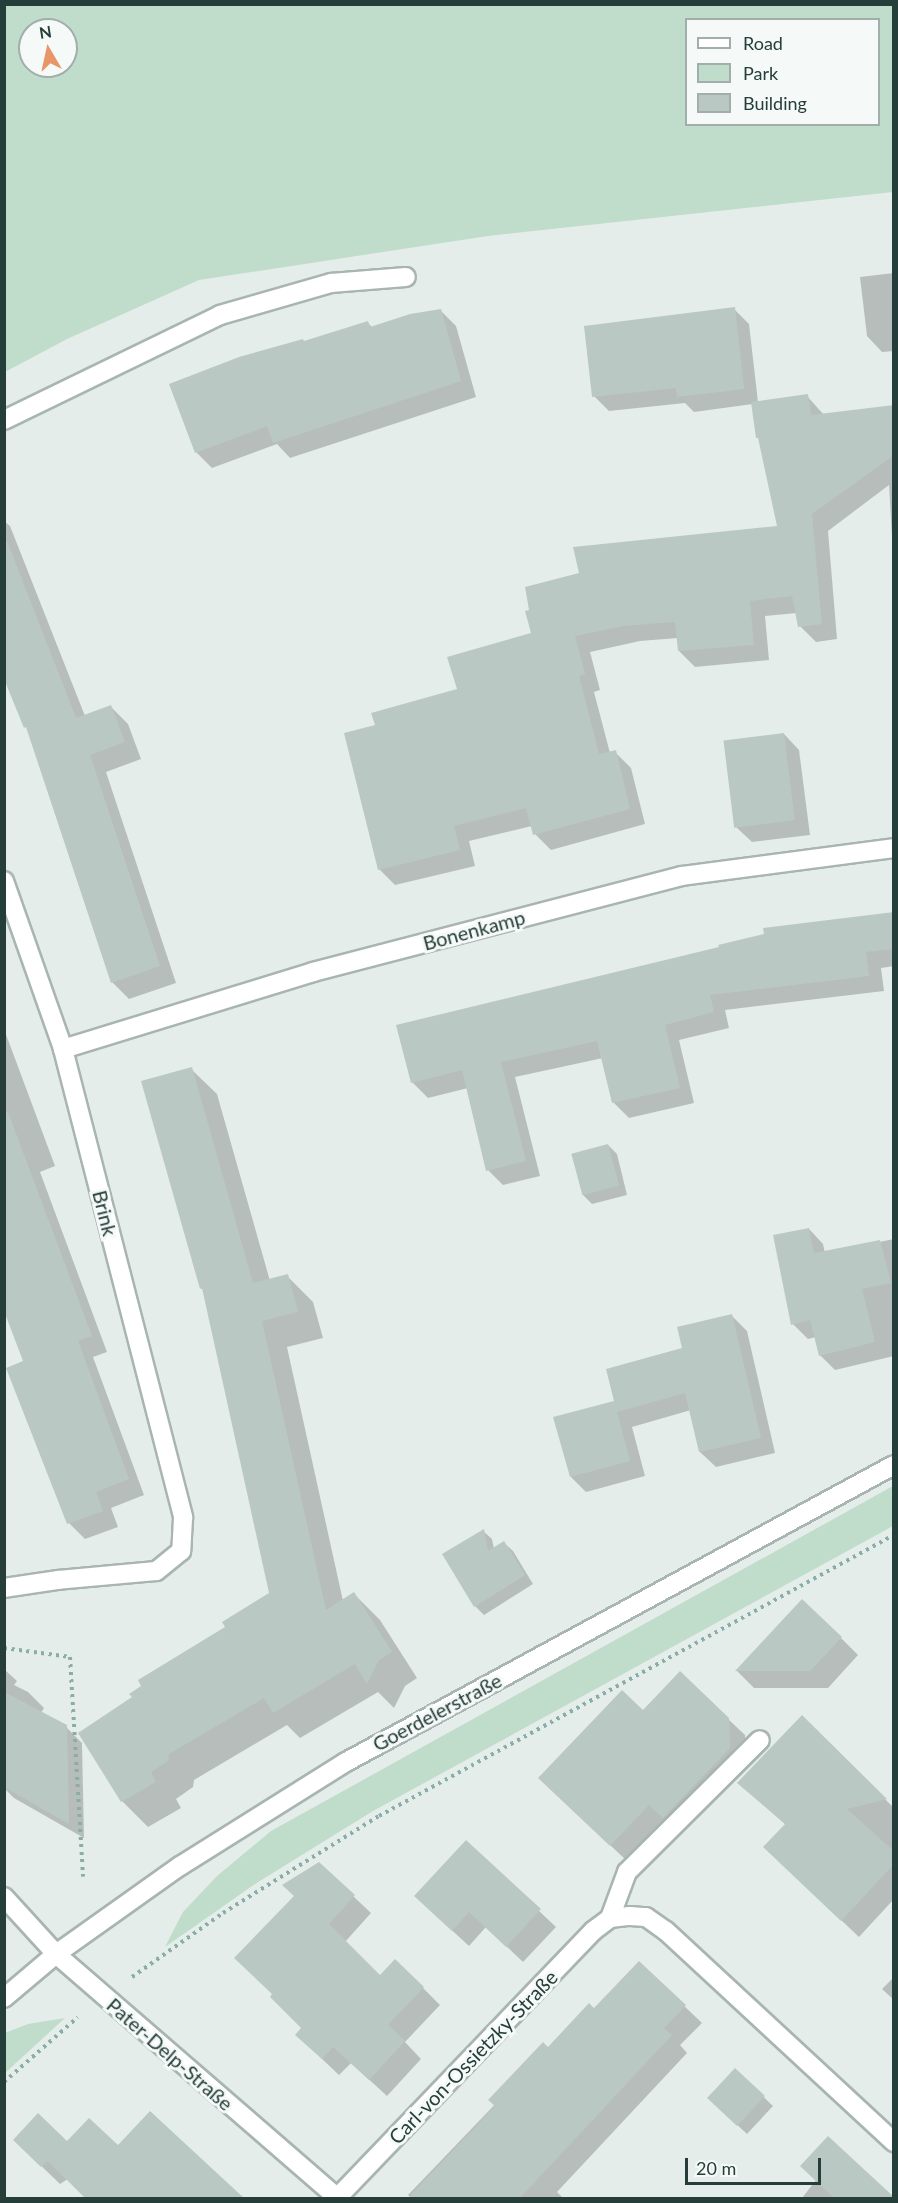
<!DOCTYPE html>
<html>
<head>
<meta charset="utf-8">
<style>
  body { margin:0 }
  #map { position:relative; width:898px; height:2203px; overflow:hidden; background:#e5edea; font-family:Lato,sans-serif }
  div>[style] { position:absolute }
  .green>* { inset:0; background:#c0dcca }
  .shadow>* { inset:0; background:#0003 }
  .building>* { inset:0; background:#bac8c3; transform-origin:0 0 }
  .path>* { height:4px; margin-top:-2px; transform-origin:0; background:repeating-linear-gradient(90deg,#88aea6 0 3px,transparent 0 7.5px) }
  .roads { filter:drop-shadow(2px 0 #a8b5b1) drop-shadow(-2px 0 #a8b5b1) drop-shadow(0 2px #a8b5b1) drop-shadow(0 -2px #a8b5b1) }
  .lane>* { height:18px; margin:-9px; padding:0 9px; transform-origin:9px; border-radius:9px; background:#fff }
  .street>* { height:18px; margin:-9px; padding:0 9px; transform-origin:9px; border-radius:9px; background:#fff }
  span { translate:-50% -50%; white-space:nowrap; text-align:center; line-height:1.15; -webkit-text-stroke:6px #f5f9f8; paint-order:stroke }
  .street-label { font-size:20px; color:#253e39 }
  .frame { position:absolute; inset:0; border:6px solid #253e39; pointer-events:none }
  .legend { position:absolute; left:685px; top:18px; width:195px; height:108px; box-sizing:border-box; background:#f5f9f8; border:2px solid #a2aeac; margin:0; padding:8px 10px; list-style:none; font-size:18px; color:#253e39 }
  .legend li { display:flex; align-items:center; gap:12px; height:30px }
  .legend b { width:30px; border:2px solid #a2aeac }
  .north { position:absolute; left:18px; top:18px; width:60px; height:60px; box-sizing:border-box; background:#f5f9f8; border:2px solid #a2aeac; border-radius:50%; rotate:351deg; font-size:16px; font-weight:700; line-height:24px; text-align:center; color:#253e39 }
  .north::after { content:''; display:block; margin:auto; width:21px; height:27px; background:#e89568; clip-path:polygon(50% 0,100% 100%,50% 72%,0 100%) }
  .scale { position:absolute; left:685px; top:2158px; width:136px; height:27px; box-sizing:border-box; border:3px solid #253e39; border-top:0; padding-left:8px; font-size:18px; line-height:21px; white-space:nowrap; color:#253e39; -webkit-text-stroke:4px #f5f9f8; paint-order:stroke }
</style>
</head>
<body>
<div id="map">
  <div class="green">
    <i style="clip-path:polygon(evenodd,5px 4px,893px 5px,893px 192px,488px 236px,199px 280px,67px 339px,5px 372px,5px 4px,686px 20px,878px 20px,878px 124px,686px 124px,686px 20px,5px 4px,30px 30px,66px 30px,66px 66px,30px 66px,30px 30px)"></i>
    <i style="clip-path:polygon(893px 1486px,893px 1526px,373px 1811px,255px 1884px,165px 1947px,183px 1912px,217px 1876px,271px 1831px)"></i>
    <i style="clip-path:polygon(65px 2018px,5px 2073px,5px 2033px,28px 2024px)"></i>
  </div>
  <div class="shadow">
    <i style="clip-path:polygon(894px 273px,894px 351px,882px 352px,867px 336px,860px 277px)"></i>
    <i style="clip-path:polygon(734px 309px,749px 324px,758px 402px,807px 396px,824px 415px,894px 407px,894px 572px,889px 485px,828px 531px,837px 639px,816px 642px,800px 626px,797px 613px,765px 616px,769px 660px,695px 667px,679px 651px,678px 638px,640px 641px,590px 652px,600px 690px,594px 692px,610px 753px,615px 752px,631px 768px,645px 824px,551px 850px,535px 834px,532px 826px,469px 841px,475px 866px,395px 885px,379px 869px,376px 726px,459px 690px,533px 634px,779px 528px,753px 404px,694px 412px,685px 403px,609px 411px,594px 396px)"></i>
    <i style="clip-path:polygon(440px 310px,456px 326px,476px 397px,290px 458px,277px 444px,212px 468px,196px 452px,305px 343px,367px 322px,373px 328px)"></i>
    <i style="clip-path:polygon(4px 521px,10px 526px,85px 716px,111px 707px,128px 724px,141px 759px,106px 772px,176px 983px,129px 999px,112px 982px,29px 731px,4px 675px)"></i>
    <i style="clip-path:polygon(784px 734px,799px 750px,810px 835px,752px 842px,736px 827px)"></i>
    <i style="clip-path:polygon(894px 913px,894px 966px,881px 968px,884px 991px,725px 1010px,729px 1028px,679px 1040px,694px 1103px,629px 1118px,613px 1102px,603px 1058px,515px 1077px,540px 1176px,503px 1185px,488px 1170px,468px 1088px,428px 1098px,412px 1082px)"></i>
    <i style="clip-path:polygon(4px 1029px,55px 1166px,40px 1172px,107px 1352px,93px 1357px,144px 1495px,111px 1508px,118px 1527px,85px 1539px,69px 1523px,25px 1362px,4px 1308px)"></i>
    <i style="clip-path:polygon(191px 1069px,217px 1094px,270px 1281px,287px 1276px,313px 1302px,323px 1338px,287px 1347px,343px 1601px,354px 1594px,380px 1620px,417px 1678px,405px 1686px,394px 1708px,378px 1692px,300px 1738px,287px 1725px,194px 1780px,193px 1787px,176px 1799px,181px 1808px,148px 1827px,122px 1801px,134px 1698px,271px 1594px,204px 1291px,201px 1288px)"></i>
    <i style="clip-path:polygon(608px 1145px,617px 1154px,627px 1195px,592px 1204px,583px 1195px)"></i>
    <i style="clip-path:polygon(809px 1229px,823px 1244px,825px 1253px,894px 1239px,894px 1356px,835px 1370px,820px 1355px,816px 1337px,808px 1339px,793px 1324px)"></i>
    <i style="clip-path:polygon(732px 1316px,747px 1331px,775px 1453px,716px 1467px,700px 1452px,691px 1410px,632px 1427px,645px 1476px,586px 1492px,571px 1477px,616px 1402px)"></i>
    <i style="clip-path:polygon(483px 1531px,492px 1539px,494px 1549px,504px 1543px,513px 1551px,533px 1584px,484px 1615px,475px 1606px)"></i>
    <i style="clip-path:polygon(841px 1638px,858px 1655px,828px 1688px,754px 1688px,737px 1671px)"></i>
    <i style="clip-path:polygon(4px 1669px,17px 1681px,14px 1685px,28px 1692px,44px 1708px,41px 1713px,66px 1727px,82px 1743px,84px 1838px,14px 1798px,4px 1788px)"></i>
    <i style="clip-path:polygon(643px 1712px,728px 1719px,745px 1735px,745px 1764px,680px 1833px,666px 1820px,627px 1861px,556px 1794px)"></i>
    <i style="clip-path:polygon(802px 1717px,894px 1808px,894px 1899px,859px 1937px,782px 1864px,786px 1825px,739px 1783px)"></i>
    <i style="clip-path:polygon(466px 1842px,556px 1927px,523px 1962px,486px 1927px,469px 1946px,432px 1912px)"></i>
    <i style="clip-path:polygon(319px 1864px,371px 1913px,345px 1942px,380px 1977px,423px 1988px,440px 2005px,405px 2042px,421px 2059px,387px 2096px,351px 2063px,339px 2075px,303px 2041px,296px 1897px)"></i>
    <i style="clip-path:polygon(639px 1963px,702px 2023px,680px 2045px,687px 2053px,557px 2192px,563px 2198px,412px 2198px,408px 2195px,548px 2049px,594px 2010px)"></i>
    <i style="clip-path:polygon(894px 1977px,894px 2000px,882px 1989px)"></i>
    <i style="clip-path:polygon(735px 2070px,773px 2106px,747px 2134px,718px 2107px)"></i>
    <i style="clip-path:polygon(67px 2143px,118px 2147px,60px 2184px,33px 2158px)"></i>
    <i style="clip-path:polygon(816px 2180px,893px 2198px,802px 2198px)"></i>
  </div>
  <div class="building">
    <i style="clip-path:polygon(735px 307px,744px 389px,677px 397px,676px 388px,592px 397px,584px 326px)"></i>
    <i style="clip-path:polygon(441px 309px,461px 381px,273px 443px,267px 426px,195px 453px,169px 384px,239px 357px,303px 339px,304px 341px,368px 321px,370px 327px,410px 314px)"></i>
    <i style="clip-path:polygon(808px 394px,811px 415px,894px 405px,894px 455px,812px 514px,822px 624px,798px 627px,792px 596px,750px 601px,754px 645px,678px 651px,675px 622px,623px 626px,575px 636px,585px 674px,579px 676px,599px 754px,616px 750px,630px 809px,533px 835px,526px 808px,454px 826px,460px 850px,378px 870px,344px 733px,375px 725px,371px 713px,457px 689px,447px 657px,531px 633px,525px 611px,529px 610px,525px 587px,579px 573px,573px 547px,777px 526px,758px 438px,756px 438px,751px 402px)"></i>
    <i style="clip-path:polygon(7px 541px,76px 718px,111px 705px,125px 742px,90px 755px,160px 966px,111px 983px,26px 727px,24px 728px,4px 679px,4px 542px)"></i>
    <i style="left:784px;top:733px;width:88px;height:61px;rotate:83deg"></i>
    <i style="clip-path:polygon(894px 912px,894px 949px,866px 952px,869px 976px,710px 995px,714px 1012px,665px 1025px,680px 1088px,612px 1103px,597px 1041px,501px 1062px,526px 1161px,486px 1171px,462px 1070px,411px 1083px,396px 1025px,719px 947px,718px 945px,764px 934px,763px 928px)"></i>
    <i style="clip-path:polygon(192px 1067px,253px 1283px,288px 1274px,298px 1312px,262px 1321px,326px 1610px,354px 1592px,392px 1652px,379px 1660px,367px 1684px,355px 1664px,273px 1713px,264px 1698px,169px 1754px,168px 1761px,151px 1772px,156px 1782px,121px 1802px,78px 1733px,132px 1697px,129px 1694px,141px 1686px,138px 1680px,225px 1627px,222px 1622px,269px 1593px,202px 1288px,200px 1289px,141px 1081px)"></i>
    <i style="clip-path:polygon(8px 1112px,92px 1336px,78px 1341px,129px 1479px,96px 1492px,103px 1511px,67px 1524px,6px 1368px,23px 1361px,4px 1311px,4px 1113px)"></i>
    <i style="left:608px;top:1144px;width:43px;height:38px;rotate:75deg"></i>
    <i style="clip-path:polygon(809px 1228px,814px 1253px,880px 1240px,891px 1283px,862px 1289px,875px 1342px,819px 1356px,810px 1320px,791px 1325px,773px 1235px)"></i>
    <i style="clip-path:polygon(732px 1314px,761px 1438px,699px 1452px,685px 1393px,617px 1412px,630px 1461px,570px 1477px,553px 1417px,614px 1401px,606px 1369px,682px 1348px,677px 1327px)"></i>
    <i style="clip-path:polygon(484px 1529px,488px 1551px,504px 1541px,525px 1575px,474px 1607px,442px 1554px)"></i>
    <i style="clip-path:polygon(802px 1599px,842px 1637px,810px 1671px,735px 1671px)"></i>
    <i style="clip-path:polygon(680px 1671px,729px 1718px,730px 1748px,663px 1818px,649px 1805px,610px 1846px,538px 1778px,622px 1690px,643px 1710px)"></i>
    <i style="clip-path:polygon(4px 1692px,67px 1725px,69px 1824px,4px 1787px)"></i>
    <i style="clip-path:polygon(802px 1715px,887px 1799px,847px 1809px,894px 1851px,894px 1864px,841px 1921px,763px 1847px,785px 1824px,737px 1783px)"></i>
    <i style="clip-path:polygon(466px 1840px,541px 1909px,506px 1947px,469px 1912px,452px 1931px,414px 1896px)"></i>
    <i style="clip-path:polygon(319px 1862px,355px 1895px,329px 1924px,380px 1975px,395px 1959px,424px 1987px,388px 2025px,405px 2041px,369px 2080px,333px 2047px,322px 2059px,295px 2035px,301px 2028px,270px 1997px,272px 1994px,234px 1958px,294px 1896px,282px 1885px)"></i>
    <i style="clip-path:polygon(639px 1961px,686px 2005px,664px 2028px,672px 2035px,519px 2199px,407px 2199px,495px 2106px,488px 2100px,543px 2042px,548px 2047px,589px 2003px,594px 2008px)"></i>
    <i style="left:735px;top:2068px;width:41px;height:41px;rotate:43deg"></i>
    <i style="clip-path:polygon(150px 2111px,245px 2199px,86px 2199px,48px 2161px,41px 2167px,13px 2140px,38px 2113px,67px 2141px,89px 2118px,118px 2145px)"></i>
    <i style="clip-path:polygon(828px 2136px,894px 2197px,894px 2199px,835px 2199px,800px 2166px)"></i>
  </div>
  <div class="path">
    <i style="left:4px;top:1648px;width:67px;rotate:7.8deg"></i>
    <i style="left:70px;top:1657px;width:220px;rotate:86.6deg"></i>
    <i style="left:132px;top:1977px;width:111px;rotate:-35.1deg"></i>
    <i style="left:223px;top:1913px;width:184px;rotate:-31.9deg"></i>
    <i style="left:379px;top:1816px;width:587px;rotate:-28.62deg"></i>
    <i style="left:4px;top:2082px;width:98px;rotate:-41.3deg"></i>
  </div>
  <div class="roads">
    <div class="lane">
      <i style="left:610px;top:1918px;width:49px;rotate:-69.7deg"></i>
      <i style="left:627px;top:1872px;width:187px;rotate:-44.8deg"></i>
    </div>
    <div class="street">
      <i style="left:4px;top:420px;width:240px;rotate:-25.9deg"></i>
      <i style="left:220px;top:315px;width:116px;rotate:-16.1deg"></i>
      <i style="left:331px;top:283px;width:75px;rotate:-4.6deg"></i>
      <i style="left:4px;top:881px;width:178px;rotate:70.6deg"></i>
      <i style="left:63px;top:1049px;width:484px;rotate:75.6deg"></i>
      <i style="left:183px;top:1518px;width:33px;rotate:93deg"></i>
      <i style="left:181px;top:1551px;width:32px;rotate:141deg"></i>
      <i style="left:156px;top:1571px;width:98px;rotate:174.8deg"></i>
      <i style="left:58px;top:1580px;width:55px;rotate:171.6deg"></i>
      <i style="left:63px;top:1049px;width:262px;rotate:-17.1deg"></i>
      <i style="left:313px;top:972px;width:381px;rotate:-14.6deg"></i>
      <i style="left:682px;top:876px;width:214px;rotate:-7.5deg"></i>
      <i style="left:4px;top:1897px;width:77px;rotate:47.6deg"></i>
      <i style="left:56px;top:1954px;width:373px;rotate:40.9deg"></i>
      <i style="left:4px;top:1998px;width:68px;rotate:-40.2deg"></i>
      <i style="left:56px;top:1954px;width:152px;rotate:-35.4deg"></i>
      <i style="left:180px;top:1866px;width:196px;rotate:-32.1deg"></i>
      <i style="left:346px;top:1762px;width:623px;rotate:-28.46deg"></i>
      <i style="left:337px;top:2198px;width:370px;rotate:-46.2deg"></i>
      <i style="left:593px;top:1931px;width:21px;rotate:-37deg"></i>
      <i style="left:610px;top:1918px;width:20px;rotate:-6deg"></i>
      <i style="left:630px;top:1916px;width:16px;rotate:4deg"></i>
      <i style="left:646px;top:1917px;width:24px;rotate:35deg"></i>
      <i style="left:666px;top:1931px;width:311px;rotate:42.8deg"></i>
    </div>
  </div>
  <div class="street-label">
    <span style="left:474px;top:930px;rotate:-15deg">Bonenkamp</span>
    <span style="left:105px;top:1213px;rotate:76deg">Brink</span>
    <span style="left:437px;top:1712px;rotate:-28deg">Goerdelerstraße</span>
    <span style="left:170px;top:2054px;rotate:41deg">Pater-Delp-Straße</span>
    <span style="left:473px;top:2057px;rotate:-46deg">Carl-von-Ossietzky-Straße</span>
  </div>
  <div class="frame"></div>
  <ul class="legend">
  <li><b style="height:8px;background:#fff"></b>Road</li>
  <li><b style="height:16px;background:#c0dcca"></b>Park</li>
  <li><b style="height:16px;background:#bac8c3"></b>Building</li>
  </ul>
  <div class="north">N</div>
  <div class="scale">20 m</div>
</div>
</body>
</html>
